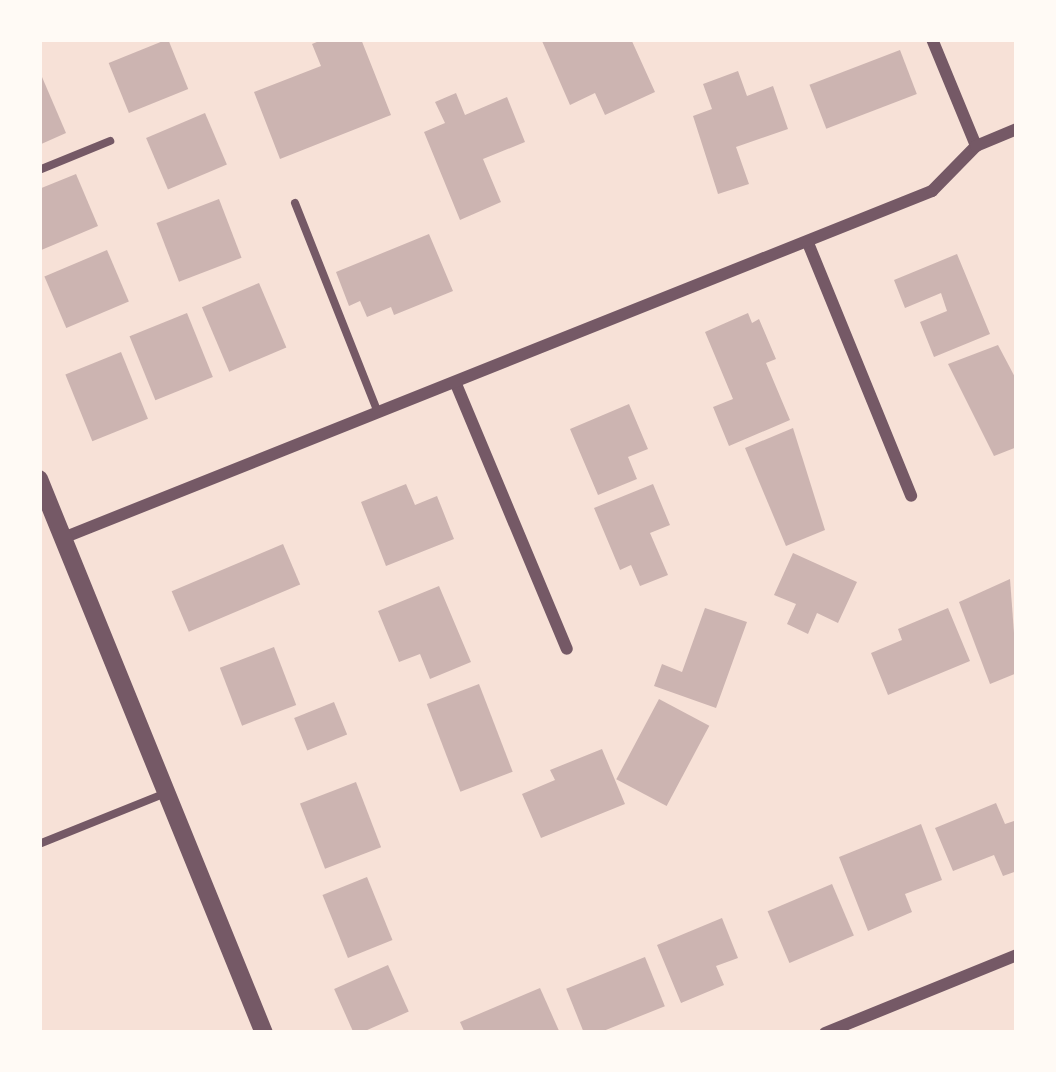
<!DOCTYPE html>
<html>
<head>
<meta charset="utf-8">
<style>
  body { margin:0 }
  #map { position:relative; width:1056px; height:1072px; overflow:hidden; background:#f7e1d7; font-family:"PT Sans Narrow",sans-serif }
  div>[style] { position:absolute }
  .building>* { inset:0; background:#ccb4b1; transform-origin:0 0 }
  .service>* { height:8px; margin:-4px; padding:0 4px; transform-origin:4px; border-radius:4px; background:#755966 }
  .minor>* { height:12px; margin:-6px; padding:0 6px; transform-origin:6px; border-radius:6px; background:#755966 }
  .tertiary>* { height:18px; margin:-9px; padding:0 9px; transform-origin:9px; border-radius:9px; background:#755966 }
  span { translate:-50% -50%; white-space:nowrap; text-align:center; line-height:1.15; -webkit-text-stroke:10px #fffaf5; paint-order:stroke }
  .frame { position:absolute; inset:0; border:42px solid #fffaf5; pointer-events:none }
</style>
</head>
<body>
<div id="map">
  <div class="building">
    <i style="left:168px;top:39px;width:54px;height:64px;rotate:68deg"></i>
    <i style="clip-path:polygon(324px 39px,361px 39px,391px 115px,280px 159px,254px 92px,321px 66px,312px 44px)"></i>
    <i style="clip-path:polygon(631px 39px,655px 92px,605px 115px,595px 93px,570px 105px,542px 41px)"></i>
    <i style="left:900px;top:50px;width:47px;height:97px;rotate:69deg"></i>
    <i style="clip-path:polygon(39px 70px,66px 133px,39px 145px)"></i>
    <i style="clip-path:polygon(738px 71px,747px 96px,773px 86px,788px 129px,736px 147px,749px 184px,718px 194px,693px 116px,712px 109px,703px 84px)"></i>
    <i style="clip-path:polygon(456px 93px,465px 115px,507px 97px,525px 142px,483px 159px,501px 202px,460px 220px,424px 132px,445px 123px,435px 102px)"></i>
    <i style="left:205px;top:113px;width:56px;height:64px;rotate:67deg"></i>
    <i style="clip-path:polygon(76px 174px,98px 226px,39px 251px,39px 189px)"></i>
    <i style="left:219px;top:199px;width:63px;height:67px;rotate:69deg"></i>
    <i style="clip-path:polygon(429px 234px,453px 291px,394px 315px,391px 307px,367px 317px,360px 301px,349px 306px,336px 272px)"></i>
    <i style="left:107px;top:250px;width:56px;height:68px;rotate:67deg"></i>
    <i style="clip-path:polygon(957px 254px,990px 334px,934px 357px,920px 322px,947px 311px,941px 293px,905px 308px,894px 280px)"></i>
    <i style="left:259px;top:283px;width:70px;height:62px;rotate:67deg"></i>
    <i style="left:187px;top:313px;width:69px;height:62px;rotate:68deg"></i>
    <i style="clip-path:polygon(748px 313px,752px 323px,759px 319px,776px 359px,766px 363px,790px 420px,729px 446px,713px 407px,733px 399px,705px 332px)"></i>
    <i style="clip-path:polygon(998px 345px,1017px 381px,1017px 447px,994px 456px,948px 364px)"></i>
    <i style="left:121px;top:352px;width:72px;height:60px;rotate:68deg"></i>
    <i style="clip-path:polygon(629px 404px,648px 449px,628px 457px,637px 479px,598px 495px,570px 429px)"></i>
    <i style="clip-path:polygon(793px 428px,825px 530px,786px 546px,745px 448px)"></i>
    <i style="clip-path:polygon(406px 484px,415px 505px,437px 496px,454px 539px,386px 566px,361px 502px)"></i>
    <i style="clip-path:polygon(653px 484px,670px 525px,650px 533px,668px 575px,640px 586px,631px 565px,620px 570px,594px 508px)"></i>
    <i style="left:283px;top:544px;width:44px;height:121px;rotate:67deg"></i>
    <i style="clip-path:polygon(793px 553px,857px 582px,838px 623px,817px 613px,808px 634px,787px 624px,796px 604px,774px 595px)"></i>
    <i style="clip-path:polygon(1010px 579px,1017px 673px,990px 684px,959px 602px)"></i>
    <i style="clip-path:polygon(439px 586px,471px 662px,430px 679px,420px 654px,399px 662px,378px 611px)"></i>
    <i style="clip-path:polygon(705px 608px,747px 622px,716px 708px,654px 686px,662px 664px,682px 672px)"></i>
    <i style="clip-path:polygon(948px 608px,970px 661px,888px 695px,871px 653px,902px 640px,898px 629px)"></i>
    <i style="left:274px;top:647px;width:62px;height:58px;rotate:69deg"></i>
    <i style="left:479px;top:684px;width:94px;height:56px;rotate:69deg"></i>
    <i style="left:659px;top:699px;width:57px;height:91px;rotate:28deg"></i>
    <i style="left:334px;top:702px;width:35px;height:43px;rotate:68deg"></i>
    <i style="clip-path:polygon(602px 749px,625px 804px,541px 838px,522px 794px,555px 780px,550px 770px)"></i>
    <i style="left:356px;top:782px;width:70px;height:60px;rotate:69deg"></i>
    <i style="clip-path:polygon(996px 803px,1005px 824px,1017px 820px,1017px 871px,1003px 876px,994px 855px,953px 871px,935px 828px)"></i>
    <i style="clip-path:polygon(921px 824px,942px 880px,905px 894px,912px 912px,868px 931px,839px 857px)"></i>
    <i style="left:367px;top:877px;width:68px;height:48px;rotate:68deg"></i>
    <i style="left:832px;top:884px;width:56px;height:70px;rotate:67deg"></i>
    <i style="clip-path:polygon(722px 918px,738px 958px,716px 966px,724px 985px,681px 1003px,657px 945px)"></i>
    <i style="left:645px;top:957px;width:53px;height:85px;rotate:68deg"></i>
    <i style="left:388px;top:965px;width:51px;height:59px;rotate:66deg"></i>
    <i style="clip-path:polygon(540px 988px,560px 1033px,465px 1033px,460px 1022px)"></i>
  </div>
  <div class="service">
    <i style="left:39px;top:170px;width:77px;rotate:-22.2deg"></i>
    <i style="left:295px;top:203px;width:226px;rotate:68.4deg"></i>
    <i style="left:39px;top:844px;width:137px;rotate:-21.9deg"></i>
  </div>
  <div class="minor">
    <i style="left:932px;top:39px;width:116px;rotate:67.6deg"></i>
    <i style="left:808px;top:243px;width:273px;rotate:67.8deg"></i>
    <i style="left:456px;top:384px;width:287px;rotate:67.3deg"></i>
    <i style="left:63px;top:538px;width:936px;rotate:-21.77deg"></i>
    <i style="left:932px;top:191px;width:63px;rotate:-45.6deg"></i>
    <i style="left:976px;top:146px;width:44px;rotate:-22.5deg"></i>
    <i style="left:825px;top:1033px;width:207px;rotate:-22.1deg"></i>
  </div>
  <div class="tertiary">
    <i style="left:39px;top:479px;width:598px;rotate:67.9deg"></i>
  </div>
  <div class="frame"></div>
</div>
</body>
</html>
